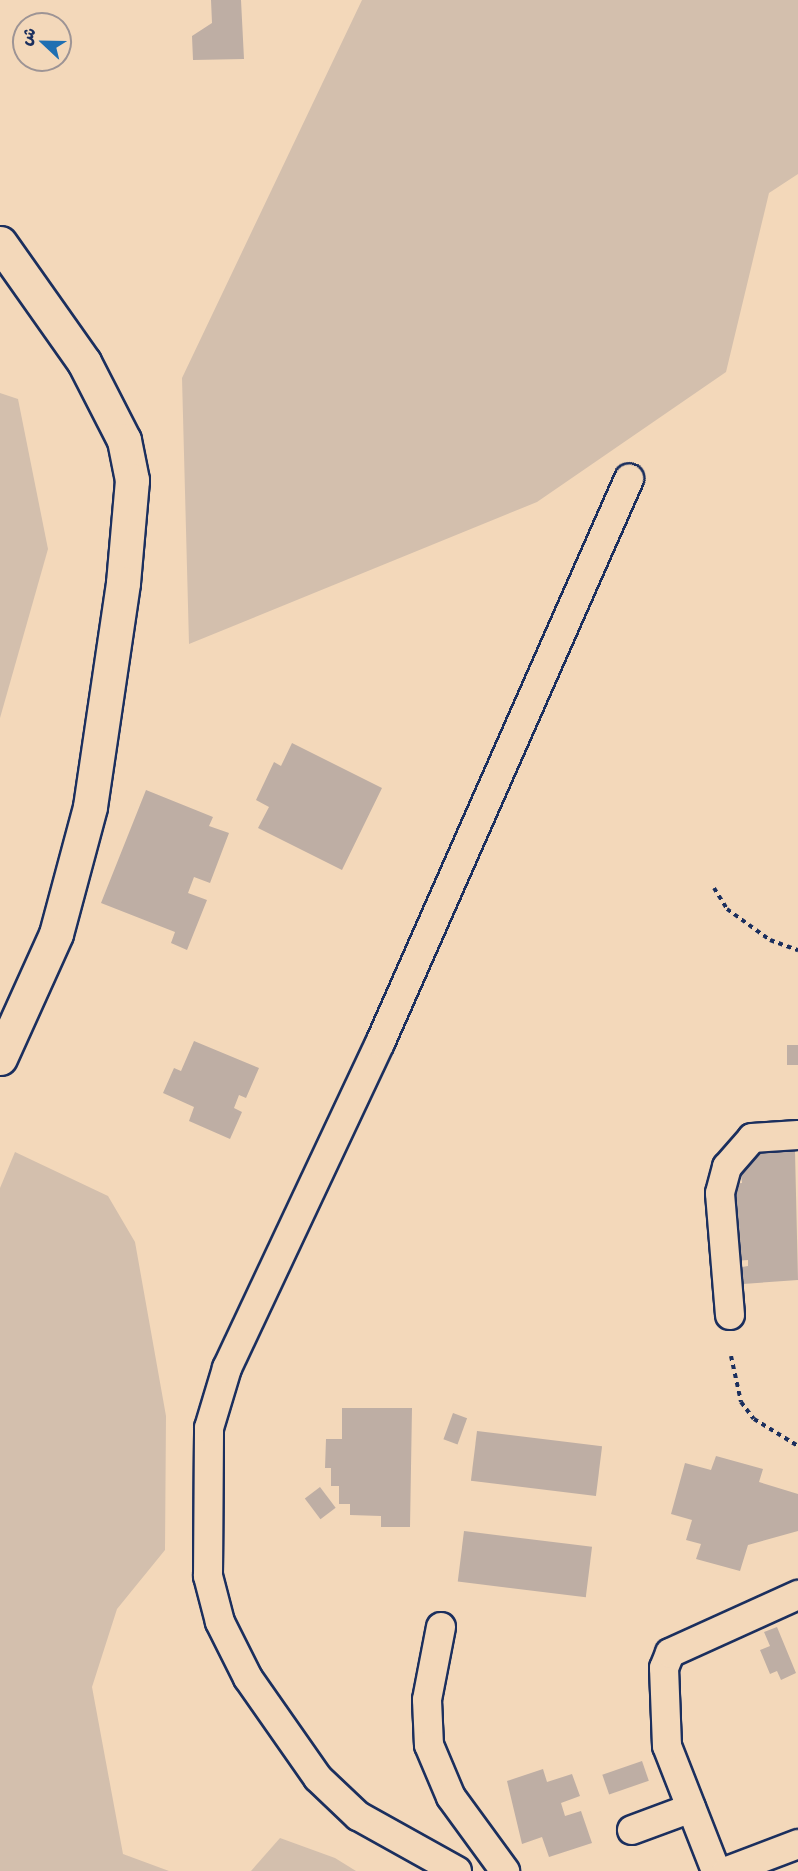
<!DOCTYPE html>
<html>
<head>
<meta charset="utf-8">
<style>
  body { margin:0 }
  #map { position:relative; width:798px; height:1871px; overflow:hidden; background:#f3d8ba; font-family:"Patrick Hand","Playpen Sans Arabic",sans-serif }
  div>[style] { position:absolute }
  .green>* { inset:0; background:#d3bfad }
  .building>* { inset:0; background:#beaea4; transform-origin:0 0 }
  .path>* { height:4px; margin-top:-2px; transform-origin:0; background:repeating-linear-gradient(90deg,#1b2f5e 0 4.5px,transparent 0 9px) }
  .roads { filter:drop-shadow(2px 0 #1b2f5e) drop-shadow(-2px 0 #1b2f5e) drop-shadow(0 2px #1b2f5e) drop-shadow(0 -2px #1b2f5e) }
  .street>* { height:28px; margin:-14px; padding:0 14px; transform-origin:14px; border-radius:14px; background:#f3d8ba }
  .secondary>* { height:33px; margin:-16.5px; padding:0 16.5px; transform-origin:16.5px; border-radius:16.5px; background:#f3d8ba }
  span { translate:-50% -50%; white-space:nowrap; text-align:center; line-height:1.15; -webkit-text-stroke:4.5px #f3d8ba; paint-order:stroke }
  .north { position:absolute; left:12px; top:12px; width:60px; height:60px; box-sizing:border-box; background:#f3d8ba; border:2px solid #9d9495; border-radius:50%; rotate:292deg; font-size:16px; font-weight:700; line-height:24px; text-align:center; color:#1b2f5e }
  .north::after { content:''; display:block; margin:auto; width:21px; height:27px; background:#1f6fb2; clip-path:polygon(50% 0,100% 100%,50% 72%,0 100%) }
</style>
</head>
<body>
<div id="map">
  <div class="green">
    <i style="clip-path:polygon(362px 0,798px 0,798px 174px,769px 193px,726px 372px,537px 502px,189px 644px,182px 378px)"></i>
    <i style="clip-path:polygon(0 393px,18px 399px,48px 549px,0 718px)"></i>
    <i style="clip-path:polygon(15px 1152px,108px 1196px,135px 1242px,166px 1416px,165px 1550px,117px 1609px,92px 1687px,123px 1854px,169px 1871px,0 1871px,0 1188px)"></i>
    <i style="clip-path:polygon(280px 1838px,335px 1858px,356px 1871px,251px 1871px)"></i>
  </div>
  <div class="building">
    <i style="clip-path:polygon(211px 0,241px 0,244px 59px,193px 60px,192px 36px,212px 23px)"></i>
    <i style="clip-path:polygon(292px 743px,382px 788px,342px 870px,258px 828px,269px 807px,256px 800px,274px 762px,281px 766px)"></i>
    <i style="clip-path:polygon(146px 790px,213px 817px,209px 826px,229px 833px,210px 883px,194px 877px,188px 893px,207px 900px,187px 950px,171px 943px,175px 932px,101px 903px)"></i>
    <i style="clip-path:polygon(194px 1041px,259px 1068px,246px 1098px,239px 1095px,234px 1108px,242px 1112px,230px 1139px,189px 1121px,194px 1107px,163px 1093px,174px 1068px,181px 1071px)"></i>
    <i style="left:787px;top:1045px;width:11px;height:20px"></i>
    <i style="clip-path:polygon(795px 1151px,798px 1280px,743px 1284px,742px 1267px,748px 1266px,748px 1260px,734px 1261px,737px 1210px,730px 1210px,729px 1184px,742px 1183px,741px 1174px,737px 1174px,741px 1155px)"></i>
    <i style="clip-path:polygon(342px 1408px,412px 1408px,410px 1527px,381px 1527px,381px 1516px,350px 1515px,350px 1504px,339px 1504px,339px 1486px,331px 1486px,331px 1468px,325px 1468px,326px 1439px,342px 1439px)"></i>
    <i style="left:453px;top:1413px;width:15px;height:28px;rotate:20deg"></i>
    <i style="left:477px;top:1431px;width:126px;height:50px;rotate:7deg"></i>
    <i style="clip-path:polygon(716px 1456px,763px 1469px,759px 1482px,798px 1494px,798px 1531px,748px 1545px,740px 1571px,696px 1559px,701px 1544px,686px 1540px,692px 1520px,671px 1514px,685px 1463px,711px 1470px)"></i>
    <i style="left:320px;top:1487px;width:26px;height:19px;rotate:53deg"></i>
    <i style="left:464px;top:1531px;width:129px;height:51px;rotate:7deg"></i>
    <i style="clip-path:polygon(777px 1627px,796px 1673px,781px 1680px,777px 1671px,770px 1674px,760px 1650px,770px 1646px,764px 1632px)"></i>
    <i style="left:642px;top:1761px;width:21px;height:42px;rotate:71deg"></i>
    <i style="clip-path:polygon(543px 1769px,547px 1782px,572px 1774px,580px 1796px,561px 1803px,565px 1816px,581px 1811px,592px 1843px,549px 1857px,542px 1837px,522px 1844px,507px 1781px)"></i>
  </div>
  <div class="path">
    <i style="left:714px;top:888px;width:25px;rotate:58deg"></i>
    <i style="left:727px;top:909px;width:53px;rotate:35.8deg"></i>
    <i style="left:770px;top:940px;width:30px;rotate:20deg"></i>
    <i style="left:731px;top:1356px;width:47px;rotate:77.7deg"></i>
    <i style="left:741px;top:1402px;width:21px;rotate:53deg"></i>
    <i style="left:754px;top:1419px;width:52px;rotate:31.5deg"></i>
  </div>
  <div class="roads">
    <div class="street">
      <i style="left:730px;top:1315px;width:122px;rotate:-94.7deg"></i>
      <i style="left:720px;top:1193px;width:27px;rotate:-75deg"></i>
      <i style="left:727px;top:1167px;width:38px;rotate:-49deg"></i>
      <i style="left:752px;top:1138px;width:46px;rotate:-3.7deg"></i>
      <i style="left:441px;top:1627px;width:74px;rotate:100.9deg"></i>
      <i style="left:427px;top:1700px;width:45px;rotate:87.5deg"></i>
      <i style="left:429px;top:1745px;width:56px;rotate:67.1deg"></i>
      <i style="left:451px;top:1797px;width:92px;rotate:53.9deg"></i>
      <i style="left:632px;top:1830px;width:63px;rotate:-20.4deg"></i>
      <i style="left:457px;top:1871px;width:113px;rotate:-150.9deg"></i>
      <i style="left:358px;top:1816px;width:55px;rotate:-136.5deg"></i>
      <i style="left:318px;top:1778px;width:122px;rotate:-125deg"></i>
      <i style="left:248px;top:1678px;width:63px;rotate:-116.6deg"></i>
      <i style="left:220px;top:1622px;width:48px;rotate:-104.6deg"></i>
      <i style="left:208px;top:1576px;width:148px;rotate:-89.6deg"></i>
      <i style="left:209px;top:1428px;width:63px;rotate:-73.3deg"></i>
      <i style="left:227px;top:1368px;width:359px;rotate:-64.8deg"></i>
      <i style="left:380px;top:1043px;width:617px;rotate:-66.18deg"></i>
      <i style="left:716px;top:1871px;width:134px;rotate:-111.4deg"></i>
      <i style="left:667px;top:1746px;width:78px;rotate:-92.2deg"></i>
      <i style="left:664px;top:1668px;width:16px;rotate:-68deg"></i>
      <i style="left:670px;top:1653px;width:141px;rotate:-24.4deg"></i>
      <i style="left:727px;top:1871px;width:76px;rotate:-20.8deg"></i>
    </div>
    <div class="secondary">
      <i style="left:0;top:243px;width:146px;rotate:54.8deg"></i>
      <i style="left:84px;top:362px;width:88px;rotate:62.9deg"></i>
      <i style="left:124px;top:440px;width:41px;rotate:78.7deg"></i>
      <i style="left:132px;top:480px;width:103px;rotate:95deg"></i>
      <i style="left:123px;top:583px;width:226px;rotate:98.4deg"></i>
      <i style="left:90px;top:807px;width:131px;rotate:105deg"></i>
      <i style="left:56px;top:934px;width:136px;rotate:114.3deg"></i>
    </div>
  </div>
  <div class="north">ش</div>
</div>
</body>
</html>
